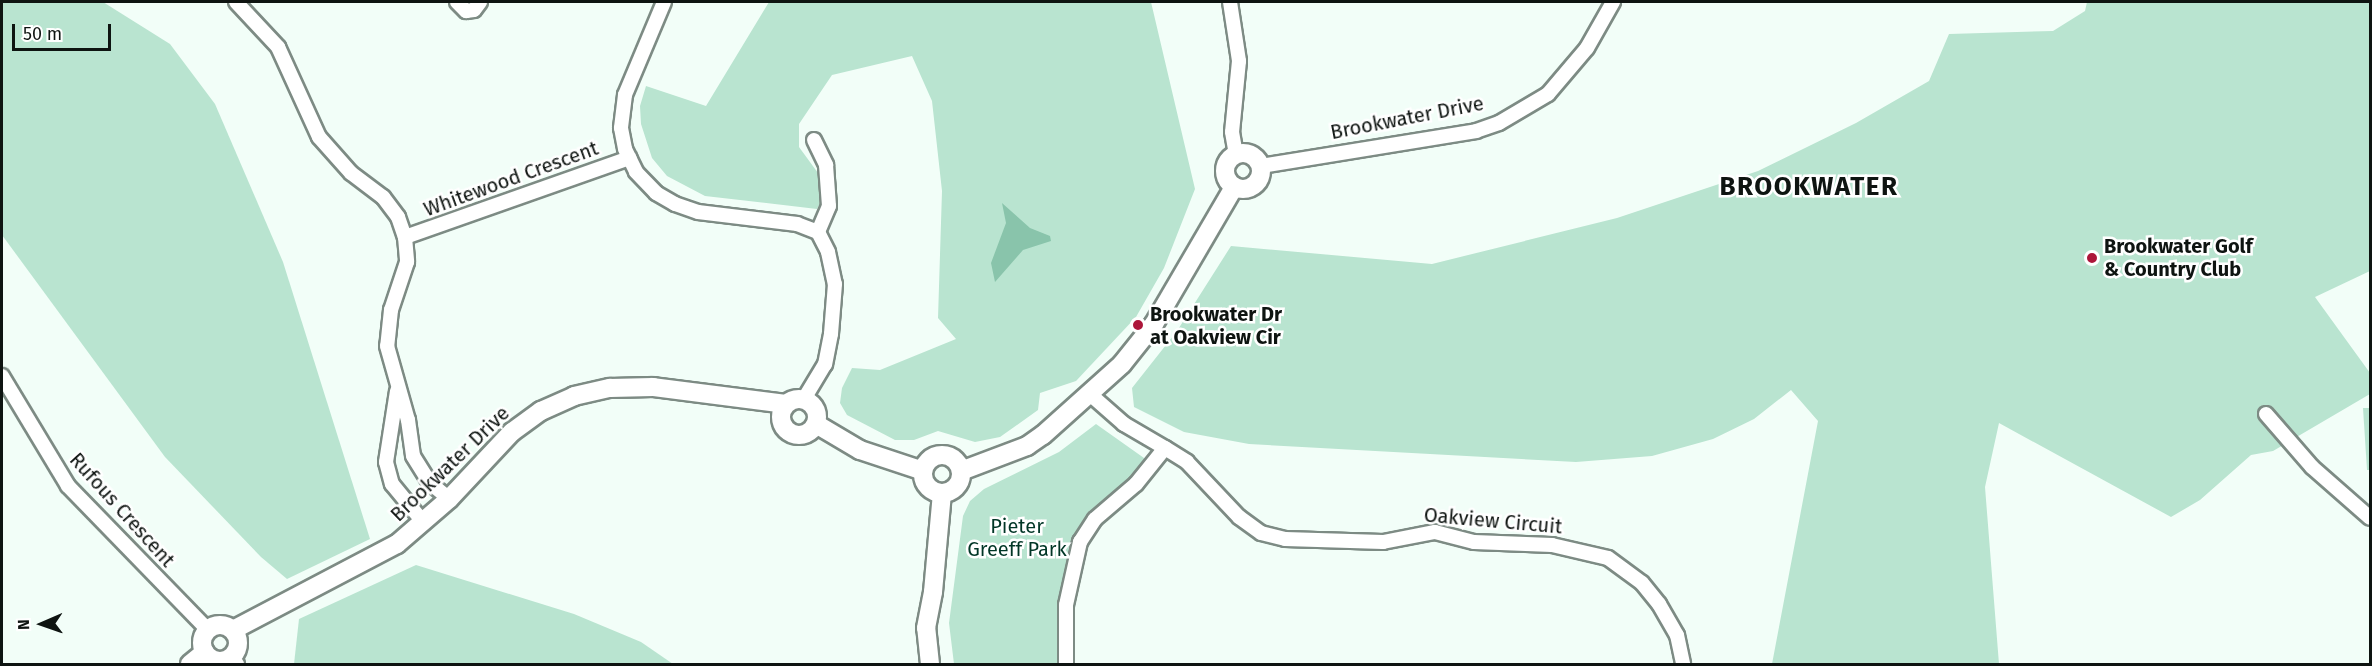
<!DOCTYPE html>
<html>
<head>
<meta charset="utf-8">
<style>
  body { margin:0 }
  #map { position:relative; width:2372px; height:666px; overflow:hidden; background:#f2fef8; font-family:"Fira Sans",sans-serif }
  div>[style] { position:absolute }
  .green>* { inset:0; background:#b9e4d0 }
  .water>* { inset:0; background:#89c4ab }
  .roads { filter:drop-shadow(2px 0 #7d8b84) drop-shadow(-2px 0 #7d8b84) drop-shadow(0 2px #7d8b84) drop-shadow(0 -2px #7d8b84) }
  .street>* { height:14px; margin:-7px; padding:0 7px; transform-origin:7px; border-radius:7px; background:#fff }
  .secondary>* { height:18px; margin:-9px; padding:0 9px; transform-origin:9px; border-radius:9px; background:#fff }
  .secondary>.ring { margin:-9px; padding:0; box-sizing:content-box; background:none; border:18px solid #fff; border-radius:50% }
  .dots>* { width:16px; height:16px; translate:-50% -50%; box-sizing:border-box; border:3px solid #fff; border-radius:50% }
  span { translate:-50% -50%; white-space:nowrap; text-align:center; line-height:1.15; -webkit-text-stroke:5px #fff; paint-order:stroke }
  .street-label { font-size:20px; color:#0e1411 }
  .poi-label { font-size:20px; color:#0e1411; font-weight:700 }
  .left { translate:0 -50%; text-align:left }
  .park-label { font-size:20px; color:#013626 }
  .district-label { font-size:26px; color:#0e1411; font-weight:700; letter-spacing:1.5px }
  .frame { position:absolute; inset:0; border:3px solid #0e1411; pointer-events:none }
  .north { position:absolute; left:12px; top:594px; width:60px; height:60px; -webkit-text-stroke:4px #fff; paint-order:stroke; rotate:268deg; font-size:16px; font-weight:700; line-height:24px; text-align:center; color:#0e1411 }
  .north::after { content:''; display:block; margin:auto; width:21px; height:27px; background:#0e1411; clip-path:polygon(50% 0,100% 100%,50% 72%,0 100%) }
  .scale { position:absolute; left:12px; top:24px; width:99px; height:27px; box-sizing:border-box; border:3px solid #0e1411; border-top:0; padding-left:8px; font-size:18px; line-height:21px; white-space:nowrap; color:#0e1411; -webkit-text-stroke:4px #fff; paint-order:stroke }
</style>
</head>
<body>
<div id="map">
  <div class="green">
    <i style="clip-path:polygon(2px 2px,103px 2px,170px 44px,215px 104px,283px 262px,370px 539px,287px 579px,261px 557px,165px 457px,2px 235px)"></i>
    <i style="clip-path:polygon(769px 2px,1151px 2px,1195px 189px,1164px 268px,1136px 317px,1076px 381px,1040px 393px,1038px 410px,1000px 437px,975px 442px,938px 431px,914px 440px,895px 440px,847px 415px,840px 403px,842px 388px,852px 368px,880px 370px,956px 339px,938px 318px,942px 191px,932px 101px,912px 56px,832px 75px,799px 124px,799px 147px,818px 173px,821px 201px,817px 209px,705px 196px,667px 176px,652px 158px,641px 124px,640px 106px,646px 86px,706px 106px)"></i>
    <i style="clip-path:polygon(2087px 2px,2370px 2px,2370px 271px,2315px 297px,2370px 373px,2370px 394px,2273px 451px,2251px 455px,2200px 500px,2171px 517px,1999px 423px,1985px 487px,1999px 664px,1772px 664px,1818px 421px,1791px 390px,1754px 419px,1713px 439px,1652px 456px,1576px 462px,1249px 444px,1184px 432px,1134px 407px,1132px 388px,1177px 331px,1231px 246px,1432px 264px,1617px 218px,1758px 171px,1856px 123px,1929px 81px,1949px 34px,2053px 31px,2085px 11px)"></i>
    <i style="clip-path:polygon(2363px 408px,2370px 408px,2370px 470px,2367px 470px)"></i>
    <i style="clip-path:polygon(1096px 424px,1144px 458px,1143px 467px,1091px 513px,1075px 539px,1059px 618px,1057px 664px,954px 664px,949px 623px,963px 516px,970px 501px,984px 489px,1059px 452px)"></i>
    <i style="clip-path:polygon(416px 565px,574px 614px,641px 642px,673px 664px,294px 664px,299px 619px)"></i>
  </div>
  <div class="water">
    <i style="clip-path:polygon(1002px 203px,1030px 228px,1050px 236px,1051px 241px,1023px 250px,995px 282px,991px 263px,1006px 223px)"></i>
  </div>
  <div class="roads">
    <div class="street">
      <i style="left:236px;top:2px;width:62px;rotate:47deg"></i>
      <i style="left:278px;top:47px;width:99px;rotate:65.5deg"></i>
      <i style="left:319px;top:137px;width:48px;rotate:48.4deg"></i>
      <i style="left:351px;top:173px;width:40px;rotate:37deg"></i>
      <i style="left:383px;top:197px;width:25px;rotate:53deg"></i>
      <i style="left:398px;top:217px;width:21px;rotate:71deg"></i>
      <i style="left:405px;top:237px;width:25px;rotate:85deg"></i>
      <i style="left:407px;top:262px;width:51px;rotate:108.4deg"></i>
      <i style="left:391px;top:310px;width:36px;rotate:96deg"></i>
      <i style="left:387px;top:346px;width:77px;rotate:74.2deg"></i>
      <i style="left:408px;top:420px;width:36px;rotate:82deg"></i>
      <i style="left:413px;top:456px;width:31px;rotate:58deg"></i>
      <i style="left:429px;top:482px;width:26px;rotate:40deg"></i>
      <i style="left:457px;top:2px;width:13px;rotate:45deg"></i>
      <i style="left:466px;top:11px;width:8px;rotate:-7deg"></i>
      <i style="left:474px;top:10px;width:10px;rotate:-53deg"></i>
      <i style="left:664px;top:2px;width:101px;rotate:112.8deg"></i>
      <i style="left:625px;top:95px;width:33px;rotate:97deg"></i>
      <i style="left:621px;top:128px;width:21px;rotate:79deg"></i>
      <i style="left:625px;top:149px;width:25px;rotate:64deg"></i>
      <i style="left:636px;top:172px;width:29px;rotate:46deg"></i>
      <i style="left:656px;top:193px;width:22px;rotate:30deg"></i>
      <i style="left:675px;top:204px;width:24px;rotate:19deg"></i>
      <i style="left:698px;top:212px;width:100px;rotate:6.9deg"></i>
      <i style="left:797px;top:224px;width:22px;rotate:21deg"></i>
      <i style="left:818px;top:232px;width:22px;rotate:63deg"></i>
      <i style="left:828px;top:252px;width:33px;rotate:78deg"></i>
      <i style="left:835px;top:284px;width:50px;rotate:94.6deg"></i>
      <i style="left:831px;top:334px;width:31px;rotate:101deg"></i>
      <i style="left:825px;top:364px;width:41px;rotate:121deg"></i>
      <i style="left:1230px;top:2px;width:60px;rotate:81.3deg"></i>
      <i style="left:1239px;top:61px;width:71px;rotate:95.6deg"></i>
      <i style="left:1232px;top:132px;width:22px;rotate:80deg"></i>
      <i style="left:814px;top:140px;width:28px;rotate:64deg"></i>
      <i style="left:826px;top:165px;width:41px;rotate:85.8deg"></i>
      <i style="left:829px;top:206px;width:28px;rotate:113deg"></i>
      <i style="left:1261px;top:166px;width:218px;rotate:-9.2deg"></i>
      <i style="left:1476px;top:131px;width:24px;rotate:-19deg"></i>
      <i style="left:1499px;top:123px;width:57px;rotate:-30.6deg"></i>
      <i style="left:1548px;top:94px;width:60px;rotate:-49.7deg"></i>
      <i style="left:1587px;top:48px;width:53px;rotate:-60.5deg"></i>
      <i style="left:405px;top:237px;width:238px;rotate:-19.4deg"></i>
      <i style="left:2px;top:376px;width:128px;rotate:59deg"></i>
      <i style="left:68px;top:486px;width:201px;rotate:45.8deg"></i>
      <i style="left:397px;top:391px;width:72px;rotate:98.8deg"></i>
      <i style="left:386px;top:462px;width:23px;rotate:75deg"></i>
      <i style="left:392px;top:484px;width:50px;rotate:50.6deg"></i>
      <i style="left:2266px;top:414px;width:70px;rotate:49deg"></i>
      <i style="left:2312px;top:467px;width:77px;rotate:41.3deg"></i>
      <i style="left:1165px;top:448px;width:26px;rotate:32deg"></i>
      <i style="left:1187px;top:462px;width:76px;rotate:46.6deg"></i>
      <i style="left:1239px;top:517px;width:27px;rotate:36deg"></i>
      <i style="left:1261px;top:533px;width:25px;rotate:14deg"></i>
      <i style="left:1285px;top:539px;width:98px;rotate:1.8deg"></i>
      <i style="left:1383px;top:542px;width:53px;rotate:-10.9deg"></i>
      <i style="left:1435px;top:532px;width:40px;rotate:14.4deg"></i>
      <i style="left:1474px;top:542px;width:78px;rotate:2.2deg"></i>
      <i style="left:1552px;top:545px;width:57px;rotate:13.1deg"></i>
      <i style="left:1608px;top:558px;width:42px;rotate:36.3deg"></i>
      <i style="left:1642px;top:583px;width:27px;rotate:51deg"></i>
      <i style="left:1659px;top:604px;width:36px;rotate:60deg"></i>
      <i style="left:1677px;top:635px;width:30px;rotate:78deg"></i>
      <i style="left:231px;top:657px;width:9px;rotate:49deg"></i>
      <i style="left:1066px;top:664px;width:59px;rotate:-90deg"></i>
      <i style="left:1066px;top:605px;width:65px;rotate:-77.5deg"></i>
      <i style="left:1080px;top:542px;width:27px;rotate:-57deg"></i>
      <i style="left:1095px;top:519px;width:54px;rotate:-40.5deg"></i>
      <i style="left:1136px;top:484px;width:46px;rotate:-51.1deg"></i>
      <i style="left:1165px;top:448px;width:48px;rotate:-149.7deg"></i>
      <i style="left:1124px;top:424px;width:44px;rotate:-138.7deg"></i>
    </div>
    <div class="secondary">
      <i class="ring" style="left:1225px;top:153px;width:18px;height:18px"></i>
      <i class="ring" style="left:781px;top:399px;width:18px;height:18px"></i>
      <i style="left:816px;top:424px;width:51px;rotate:30.6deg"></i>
      <i style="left:860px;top:450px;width:66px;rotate:18.4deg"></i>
      <i class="ring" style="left:923px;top:455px;width:20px;height:20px"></i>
      <i style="left:961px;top:471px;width:71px;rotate:-20.7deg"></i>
      <i style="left:1027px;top:446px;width:19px;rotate:-35deg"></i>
      <i style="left:1043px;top:435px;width:106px;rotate:-41.9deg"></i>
      <i style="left:1122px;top:364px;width:51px;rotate:-51.3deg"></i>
      <i style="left:1154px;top:324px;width:159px;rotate:-59.7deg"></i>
      <i class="ring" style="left:202px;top:625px;width:18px;height:18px"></i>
      <i style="left:233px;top:630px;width:185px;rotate:-27.7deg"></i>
      <i style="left:397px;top:544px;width:69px;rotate:-40.9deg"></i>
      <i style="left:449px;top:499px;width:92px;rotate:-46.8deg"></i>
      <i style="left:512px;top:432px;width:36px;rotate:-36deg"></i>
      <i style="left:541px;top:411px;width:36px;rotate:-24deg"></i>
      <i style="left:574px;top:396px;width:37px;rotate:-13deg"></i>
      <i style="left:610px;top:388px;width:43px;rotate:-1.3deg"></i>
      <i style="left:653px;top:387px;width:133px;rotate:7.3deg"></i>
      <i style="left:190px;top:664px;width:19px;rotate:-39deg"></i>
      <i style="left:930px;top:664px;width:36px;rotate:-96deg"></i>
      <i style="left:926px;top:628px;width:37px;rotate:-79deg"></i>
      <i style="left:933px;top:592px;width:99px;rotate:-84.8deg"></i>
    </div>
  </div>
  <div class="dots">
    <i style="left:2092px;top:258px;background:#ac163a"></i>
    <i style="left:1138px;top:325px;background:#ac163a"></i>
  </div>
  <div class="street-label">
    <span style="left:1407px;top:118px;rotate:-11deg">Brookwater Drive</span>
    <span style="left:511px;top:179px;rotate:-20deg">Whitewood Crescent</span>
    <span style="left:450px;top:464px;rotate:-44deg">Brookwater Drive</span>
    <span style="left:122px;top:510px;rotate:48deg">Rufous Crescent</span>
    <span style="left:1493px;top:521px;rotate:5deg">Oakview Circuit</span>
  </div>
  <div class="poi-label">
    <span class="left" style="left:2104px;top:258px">Brookwater Golf<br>&amp; Country Club</span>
    <span class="left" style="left:1150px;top:326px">Brookwater Dr<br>at Oakview Cir</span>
  </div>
  <div class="park-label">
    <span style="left:1017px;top:538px">Pieter<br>Greeff Park</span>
  </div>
  <div class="district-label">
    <span style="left:1809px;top:187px">BROOKWATER</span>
  </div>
  <div class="frame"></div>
  <div class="north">N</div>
  <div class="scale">50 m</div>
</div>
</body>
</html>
